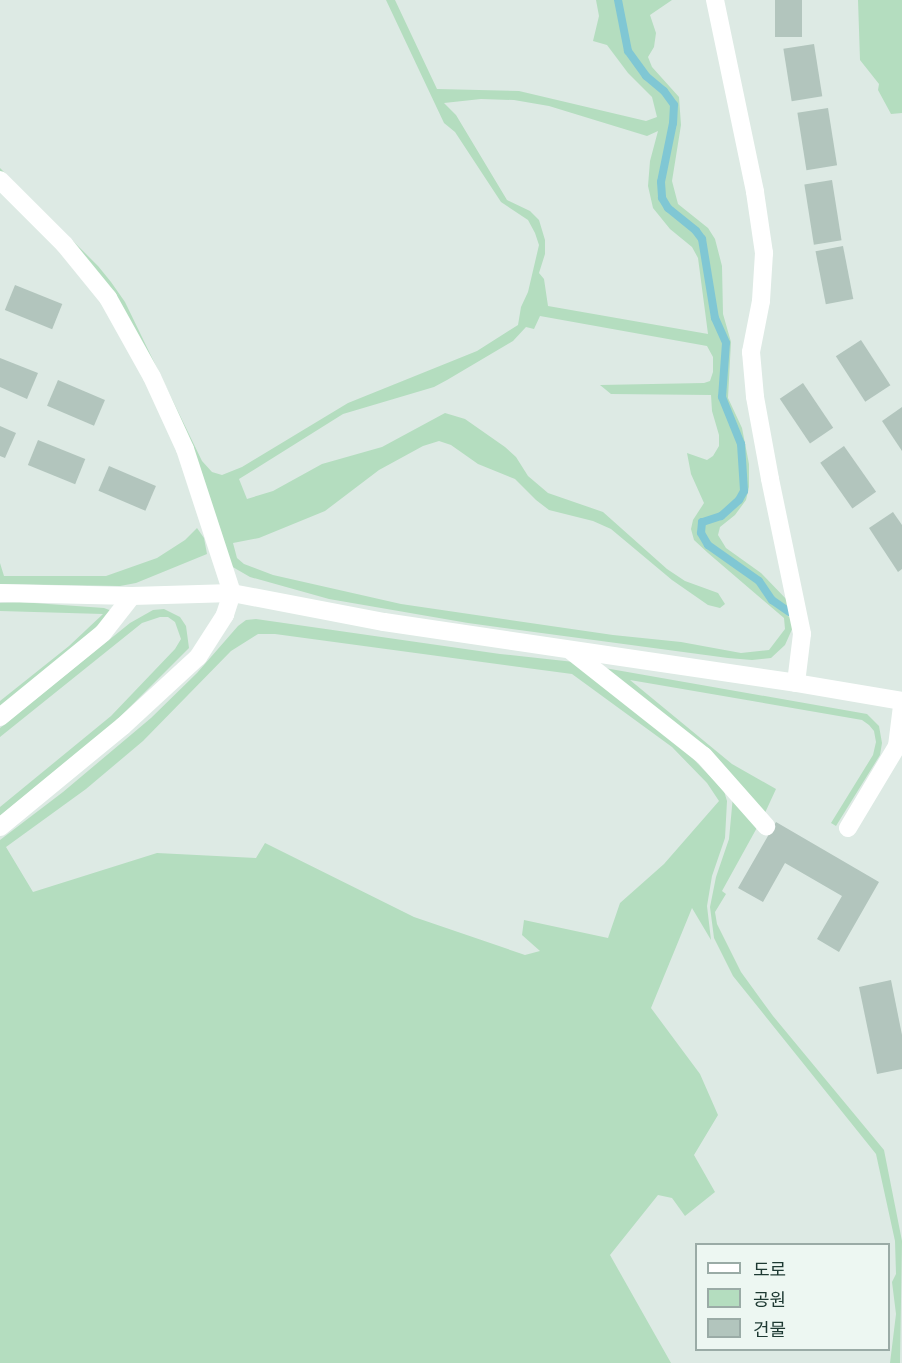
<!DOCTYPE html>
<html>
<head>
<meta charset="utf-8">
<style>
  body { margin:0 }
  #map { position:relative; width:902px; height:1363px; overflow:hidden; background:#ddeae4; font-family:Barlow,"Noto Sans KR",sans-serif }
  div>[style] { position:absolute }
  .green>* { inset:0; background:#b4ddbf }
  .stream>* { height:8px; margin:-4px; padding:0 4px; transform-origin:4px; border-radius:4px; background:#80c7d4 }
  .building>* { inset:0; background:#b2c5bd; transform-origin:0 0 }
  .minor>* { height:18px; margin:-9px; padding:0 9px; transform-origin:9px; border-radius:9px; background:#fff }
  span { translate:-50% -50%; white-space:nowrap; text-align:center; line-height:1.15; -webkit-text-stroke:5px #edf7f2; paint-order:stroke }
  .legend { position:absolute; left:695px; top:1243px; width:195px; height:108px; box-sizing:border-box; background:#edf7f2; border:2px solid #9aaba6; margin:0; padding:8px 10px; list-style:none; font-size:18px; color:#1e3a33 }
  .legend li { display:flex; align-items:center; gap:12px; height:30px }
  .legend b { width:30px; border:2px solid #9aaba6 }
</style>
</head>
<body>
<div id="map">
  <div class="green">
    <i style="clip-path:polygon(evenodd,386px 0,395px 0,437px 89px,519px 91px,646px 121px,657px 117px,652px 97px,628px 73px,607px 45px,593px 41px,599px 16px,596px 0,616px 0,622px 18px,622px 37px,627px 52px,638px 70px,671px 102px,672px 123px,659px 182px,661px 199px,667px 210px,701px 239px,713px 319px,724px 343px,720px 397px,739px 444px,742px 490px,738px 499px,720px 515px,700px 521px,699px 534px,707px 546px,758px 582px,771px 602px,793px 620px,793px 627px,785px 645px,771px 658px,752px 660px,728px 658px,468px 623px,329px 599px,250px 577px,231px 566px,126px 322px,0 175px,0 168px,98px 266px,111px 282px,125px 302px,202px 461px,212px 472px,222px 475px,242px 467px,348px 403px,477px 351px,518px 325px,521px 307px,528px 292px,539px 245px,535px 233px,528px 220px,501px 202px,455px 132px,444px 123px,386px 0,481px 99px,514px 100px,549px 106px,647px 136px,658px 131px,650px 161px,648px 186px,653px 208px,670px 229px,692px 247px,698px 258px,708px 334px,548px 306px,544px 279px,539px 273px,545px 254px,545px 240px,539px 220px,530px 211px,507px 200px,456px 115px,444px 103px,481px 99px,386px 0,540px 316px,707px 346px,713px 357px,713px 372px,710px 381px,704px 383px,600px 385px,611px 394px,711px 395px,712px 411px,719px 435px,719px 446px,713px 456px,707px 460px,687px 453px,691px 474px,704px 503px,693px 520px,691px 529px,694px 540px,708px 553px,784px 618px,785px 629px,769px 650px,741px 653px,681px 642px,613px 635px,401px 604px,273px 575px,244px 564px,237px 558px,233px 543px,259px 538px,325px 511px,379px 470px,423px 446px,439px 441px,451px 445px,478px 464px,515px 479px,536px 500px,549px 510px,593px 521px,611px 529px,672px 580px,708px 605px,720px 608px,725px 604px,718px 593px,685px 581px,667px 569px,603px 512px,548px 493px,528px 476px,516px 457px,505px 447px,465px 419px,445px 413px,382px 447px,322px 464px,273px 491px,247px 499px,239px 479px,343px 414px,434px 387px,447px 380px,513px 341px,526px 327px,534px 329px,540px 316px)"></i>
    <i style="clip-path:polygon(620px 0,672px 0,650px 15px,656px 33px,654px 47px,648px 57px,652px 67px,679px 97px,681px 125px,672px 181px,678px 204px,708px 228px,715px 239px,722px 266px,723px 314px,731px 342px,728px 398px,742px 428px,749px 464px,749px 487px,746px 500px,735px 515px,720px 527px,718px 535px,726px 548px,761px 573px,789px 602px,790px 610px,774px 599px,760px 579px,710px 543px,702px 533px,704px 524px,722px 518px,741px 501px,745px 491px,743px 444px,724px 396px,728px 343px,717px 318px,704px 238px,670px 207px,664px 198px,663px 182px,675px 123px,675px 100px,647px 74px,630px 50px,625px 37px,625px 18px)"></i>
    <i style="clip-path:polygon(858px 0,902px 0,902px 113px,891px 114px,878px 90px,879px 84px,860px 60px)"></i>
    <i style="clip-path:polygon(197px 528px,204px 538px,207px 554px,136px 583px,120px 586px,0 584px,0 563px,4px 576px,106px 576px,157px 558px,185px 540px)"></i>
    <i style="clip-path:polygon(20px 602px,104px 608px,112px 611px,85px 640px,0 709px,0 701px,69px 646px,103px 614px,0 611px,0 603px)"></i>
    <i style="clip-path:polygon(164px 609px,180px 617px,186px 626px,189px 648px,116px 721px,0 816px,0 807px,111px 716px,175px 649px,181px 639px,175px 622px,168px 617px,160px 617px,142px 623px,0 737px,0 728px,130px 623px,153px 610px)"></i>
    <i style="clip-path:polygon(evenodd,256px 619px,500px 654px,574px 662px,680px 745px,724px 791px,727px 801px,725px 838px,712px 876px,707px 906px,711px 940px,692px 908px,651px 1008px,700px 1074px,718px 1115px,694px 1155px,715px 1192px,685px 1216px,672px 1198px,658px 1195px,610px 1255px,671px 1363px,0 1363px,0 840px,63px 792px,151px 718px,197px 673px,238px 626px,246px 620px,256px 619px,258px 634px,275px 634px,572px 674px,672px 747px,707px 783px,719px 801px,664px 864px,620px 903px,608px 938px,524px 920px,522px 935px,540px 951px,525px 955px,414px 917px,265px 843px,256px 858px,157px 853px,33px 892px,6px 847px,86px 789px,143px 741px,231px 651px,258px 634px)"></i>
    <i style="clip-path:polygon(599px 667px,867px 714px,879px 726px,882px 743px,880px 755px,836px 826px,831px 823px,873px 755px,876px 742px,874px 731px,869px 725px,862px 720px,630px 680px,732px 764px,776px 789px,764px 815px)"></i>
    <i style="clip-path:polygon(733px 796px,759px 824px,722px 891px,726px 894px,715px 912px,717px 924px,741px 972px,773px 1016px,884px 1150px,902px 1241px,900px 1363px,890px 1363px,896px 1314px,892px 1282px,896px 1274px,895px 1241px,876px 1154px,733px 976px,714px 938px,710px 907px,716px 877px,729px 839px)"></i>
  </div>
  <div class="stream">
    <i style="left:618px;top:0;width:52px;rotate:78.9deg"></i>
    <i style="left:628px;top:51px;width:31px;rotate:54deg"></i>
    <i style="left:646px;top:76px;width:23px;rotate:40deg"></i>
    <i style="left:664px;top:91px;width:17px;rotate:54deg"></i>
    <i style="left:674px;top:105px;width:18px;rotate:93deg"></i>
    <i style="left:673px;top:123px;width:60px;rotate:101.5deg"></i>
    <i style="left:661px;top:182px;width:16px;rotate:86deg"></i>
    <i style="left:662px;top:198px;width:12px;rotate:59deg"></i>
    <i style="left:668px;top:208px;width:36px;rotate:39deg"></i>
    <i style="left:696px;top:231px;width:10px;rotate:53deg"></i>
    <i style="left:702px;top:239px;width:80px;rotate:80.7deg"></i>
    <i style="left:715px;top:318px;width:27px;rotate:66deg"></i>
    <i style="left:726px;top:343px;width:54px;rotate:94.2deg"></i>
    <i style="left:722px;top:397px;width:51px;rotate:68deg"></i>
    <i style="left:741px;top:444px;width:47px;rotate:86.3deg"></i>
    <i style="left:744px;top:491px;width:10px;rotate:119deg"></i>
    <i style="left:739px;top:500px;width:24px;rotate:138deg"></i>
    <i style="left:721px;top:516px;width:20px;rotate:162deg"></i>
    <i style="left:702px;top:522px;width:11px;rotate:95deg"></i>
    <i style="left:701px;top:533px;width:14px;rotate:60deg"></i>
    <i style="left:708px;top:545px;width:62px;rotate:35.2deg"></i>
    <i style="left:759px;top:581px;width:23px;rotate:56deg"></i>
    <i style="left:772px;top:600px;width:21px;rotate:35deg"></i>
  </div>
  <div class="building">
    <i style="left:775px;top:0;width:27px;height:37px"></i>
    <i style="left:814px;top:44px;width:53px;height:31px;rotate:81deg"></i>
    <i style="left:828px;top:108px;width:58px;height:31px;rotate:81deg"></i>
    <i style="left:832px;top:180px;width:61px;height:28px;rotate:81deg"></i>
    <i style="left:843px;top:246px;width:54px;height:28px;rotate:79deg"></i>
    <i style="left:15px;top:285px;width:51px;height:27px;rotate:22deg"></i>
    <i style="left:861px;top:340px;width:54px;height:30px;rotate:57deg"></i>
    <i style="clip-path:polygon(0 358px,38px 373px,27px 399px,0 387px)"></i>
    <i style="left:58px;top:380px;width:51px;height:28px;rotate:23deg"></i>
    <i style="left:803px;top:383px;width:54px;height:28px;rotate:56deg"></i>
    <i style="clip-path:polygon(902px 407px,902px 451px,882px 421px)"></i>
    <i style="clip-path:polygon(0 426px,16px 433px,5px 458px,0 456px)"></i>
    <i style="left:38px;top:440px;width:51px;height:27px;rotate:22deg"></i>
    <i style="left:844px;top:446px;width:56px;height:29px;rotate:55deg"></i>
    <i style="left:109px;top:466px;width:51px;height:27px;rotate:23deg"></i>
    <i style="clip-path:polygon(893px 512px,902px 525px,902px 569px,898px 572px,869px 528px)"></i>
    <i style="clip-path:polygon(776px 822px,879px 882px,839px 952px,817px 939px,842px 896px,785px 863px,763px 902px,738px 888px)"></i>
    <i style="clip-path:polygon(891px 980px,902px 1035px,902px 1069px,877px 1074px,859px 987px)"></i>
  </div>
  <div class="minor">
    <i style="left:715px;top:0;width:196px;rotate:78.2deg"></i>
    <i style="left:755px;top:192px;width:62px;rotate:81.6deg"></i>
    <i style="left:764px;top:253px;width:48px;rotate:93.6deg"></i>
    <i style="left:761px;top:301px;width:52px;rotate:101.1deg"></i>
    <i style="left:751px;top:352px;width:45px;rotate:84.9deg"></i>
    <i style="left:755px;top:397px;width:83px;rotate:79.6deg"></i>
    <i style="left:770px;top:479px;width:158px;rotate:78.3deg"></i>
    <i style="left:802px;top:634px;width:49px;rotate:97deg"></i>
    <i style="left:0;top:180px;width:91px;rotate:45deg"></i>
    <i style="left:64px;top:244px;width:70px;rotate:50.8deg"></i>
    <i style="left:108px;top:298px;width:90px;rotate:60.9deg"></i>
    <i style="left:152px;top:377px;width:79px;rotate:65.4deg"></i>
    <i style="left:185px;top:449px;width:151px;rotate:71.9deg"></i>
    <i style="left:232px;top:593px;width:23px;rotate:108deg"></i>
    <i style="left:225px;top:615px;width:50px;rotate:122.7deg"></i>
    <i style="left:198px;top:657px;width:102px;rotate:137.4deg"></i>
    <i style="left:123px;top:726px;width:159px;rotate:140.6deg"></i>
    <i style="left:0;top:593px;width:132px;rotate:1.3deg"></i>
    <i style="left:132px;top:596px;width:100px;rotate:-1.7deg"></i>
    <i style="left:232px;top:593px;width:155px;rotate:10.8deg"></i>
    <i style="left:384px;top:622px;width:416px;rotate:8.4deg"></i>
    <i style="left:796px;top:683px;width:108px;rotate:9.6deg"></i>
    <i style="left:571px;top:651px;width:169px;rotate:38.3deg"></i>
    <i style="left:704px;top:756px;width:94px;rotate:48.5deg"></i>
    <i style="left:0;top:717px;width:133px;rotate:-39.2deg"></i>
    <i style="left:103px;top:633px;width:47px;rotate:-51.9deg"></i>
    <i style="left:848px;top:828px;width:96px;rotate:-59.1deg"></i>
    <i style="left:897px;top:746px;width:40px;rotate:-82.9deg"></i>
  </div>
  <ul class="legend">
  <li><b style="height:8px;background:#fff"></b>도로</li>
  <li><b style="height:16px;background:#b4ddbf"></b>공원</li>
  <li><b style="height:16px;background:#b2c5bd"></b>건물</li>
  </ul>
</div>
</body>
</html>
